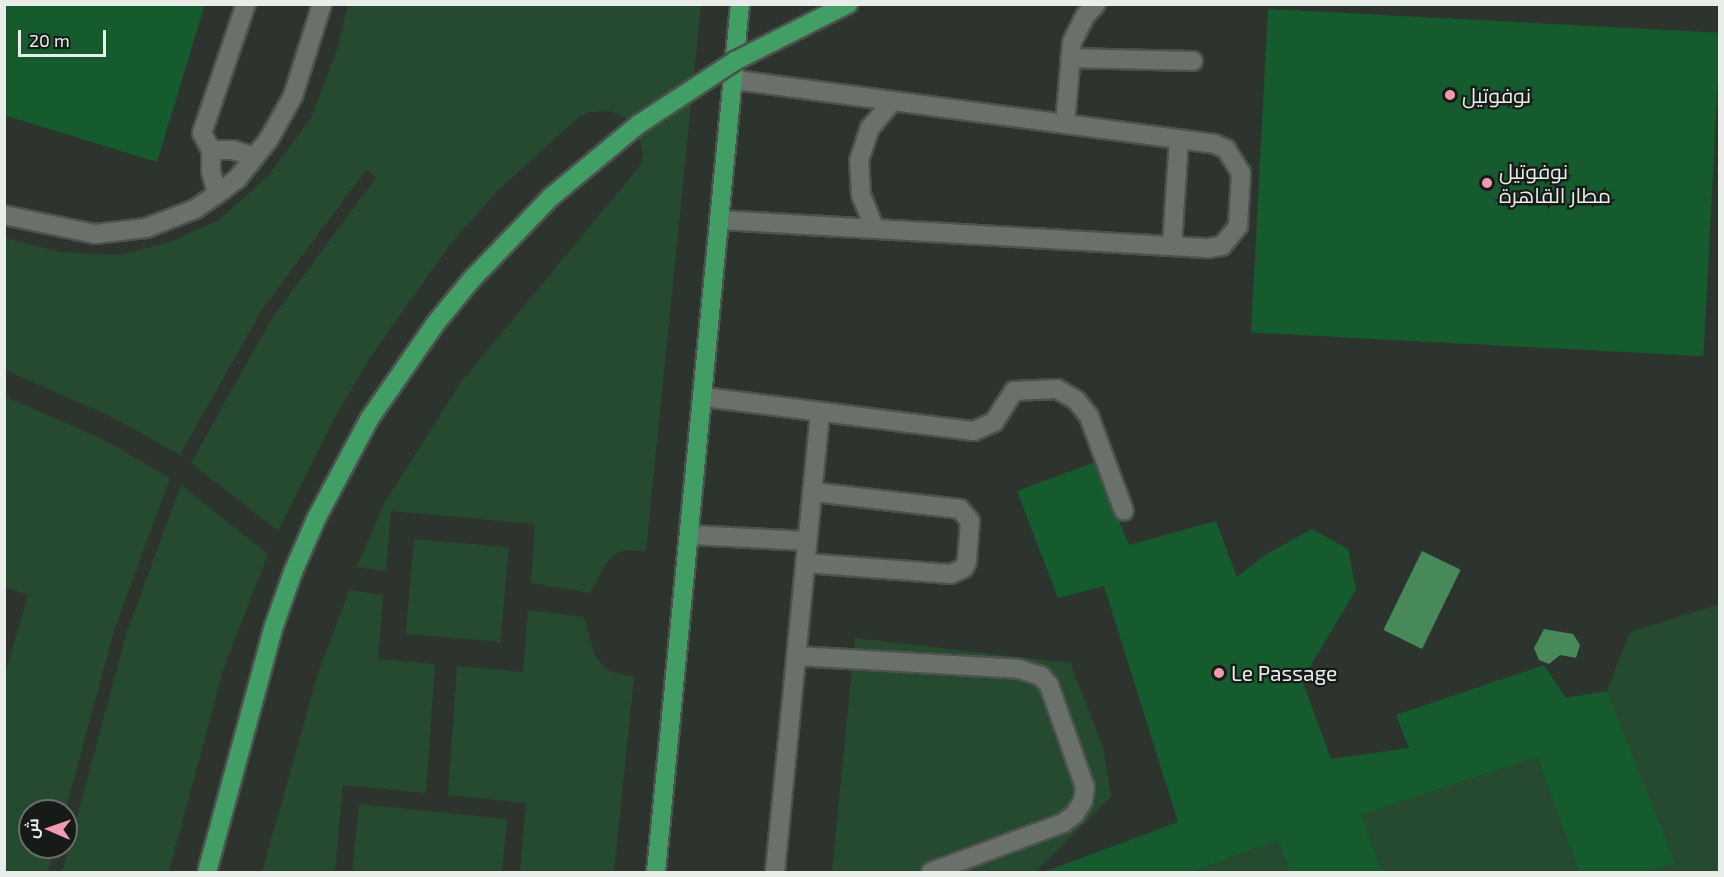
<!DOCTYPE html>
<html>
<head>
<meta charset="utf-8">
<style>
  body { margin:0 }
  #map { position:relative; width:1724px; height:877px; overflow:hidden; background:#2d342e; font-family:"Exo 2",Cairo,sans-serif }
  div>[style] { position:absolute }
  .green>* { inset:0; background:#254a2f; transform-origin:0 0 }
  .water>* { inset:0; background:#478959; transform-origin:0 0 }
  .building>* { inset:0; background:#155b2e; transform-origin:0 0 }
  .roads { filter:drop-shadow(2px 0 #4c524d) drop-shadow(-2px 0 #4c524d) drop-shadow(0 2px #4c524d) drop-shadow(0 -2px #4c524d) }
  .minor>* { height:18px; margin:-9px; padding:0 9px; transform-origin:9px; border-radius:9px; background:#69716a }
  .major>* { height:18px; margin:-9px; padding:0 9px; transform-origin:9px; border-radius:9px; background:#419f65 }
  .bridges { filter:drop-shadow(2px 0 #4c524d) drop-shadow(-2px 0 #4c524d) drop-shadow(0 2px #4c524d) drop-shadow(0 -2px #4c524d) }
  .major-bridge>* { height:18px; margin:-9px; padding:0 9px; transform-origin:9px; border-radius:9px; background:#419f65 }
  .dots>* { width:16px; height:16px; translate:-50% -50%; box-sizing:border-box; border:3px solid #171b18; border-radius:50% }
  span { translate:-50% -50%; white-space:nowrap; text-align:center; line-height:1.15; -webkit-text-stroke:4.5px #171b18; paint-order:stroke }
  .poi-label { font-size:21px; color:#e8ede9 }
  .left { translate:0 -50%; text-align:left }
  .frame { position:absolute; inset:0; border:6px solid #e8ede9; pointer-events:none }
  .north { position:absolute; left:18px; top:799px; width:60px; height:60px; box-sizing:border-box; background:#171b18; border:2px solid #6b6f6c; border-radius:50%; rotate:272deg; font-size:16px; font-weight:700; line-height:24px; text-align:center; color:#e8ede9 }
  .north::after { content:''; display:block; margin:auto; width:21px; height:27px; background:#f19ab3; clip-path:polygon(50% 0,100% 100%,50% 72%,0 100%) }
  .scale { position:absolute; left:18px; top:30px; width:88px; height:27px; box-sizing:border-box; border:3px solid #e8ede9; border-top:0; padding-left:8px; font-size:18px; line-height:21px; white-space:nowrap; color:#e8ede9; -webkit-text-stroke:4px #171b18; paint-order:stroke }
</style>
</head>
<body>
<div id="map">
  <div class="green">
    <i style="clip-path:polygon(348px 5px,701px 5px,646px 551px,626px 550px,616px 554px,608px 560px,590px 593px,531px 583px,535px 524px,391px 511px,386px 571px,357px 567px,384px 504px,461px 382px,640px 166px,643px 155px,638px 133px,632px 123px,612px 111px,589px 112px,579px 117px,497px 191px,449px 246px,369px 359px,334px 419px,278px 531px,191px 463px,272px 318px,376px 178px,367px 169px,261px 311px,180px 455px,112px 417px,5px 370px,4px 238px,59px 252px,121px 255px,170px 242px,219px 220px,268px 176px,311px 118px,337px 50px)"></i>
    <i style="clip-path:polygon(4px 396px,102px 439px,170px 478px,115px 628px,65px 811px,30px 811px,30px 847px,55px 847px,48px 872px,5px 872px,5px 674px,28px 595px,5px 587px)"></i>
    <i style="clip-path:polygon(181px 485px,268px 554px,223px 670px,169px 872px,62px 872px,127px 632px)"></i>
    <i style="left:414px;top:539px;width:95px;height:95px;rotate:5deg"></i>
    <i style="clip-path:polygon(349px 590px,383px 595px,378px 659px,435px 664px,426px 793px,343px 785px,335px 872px,262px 872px,318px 674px)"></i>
    <i style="clip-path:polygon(1719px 604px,1719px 872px,1645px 872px,1674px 862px,1607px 691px,1630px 632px)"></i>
    <i style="clip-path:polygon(528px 610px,584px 617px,595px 656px,602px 665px,611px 672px,634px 677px,614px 872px,520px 872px,526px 803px,448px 795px,457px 666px,523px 672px)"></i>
    <i style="clip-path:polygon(855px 638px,1070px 663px,1103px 747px,1111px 797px,1035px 872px,832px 872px)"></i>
    <i style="clip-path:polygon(1537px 757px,1579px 872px,1382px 872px,1361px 815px)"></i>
    <i style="clip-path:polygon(359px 804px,507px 819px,502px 872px,352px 872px)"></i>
    <i style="clip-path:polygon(1278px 840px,1290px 872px,1191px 872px)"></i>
  </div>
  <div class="water">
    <i style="left:1422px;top:551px;width:43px;height:88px;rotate:26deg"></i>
    <i style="clip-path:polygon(1544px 629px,1573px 634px,1580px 645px,1576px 658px,1560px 655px,1549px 664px,1539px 660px,1534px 648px)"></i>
  </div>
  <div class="building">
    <i style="clip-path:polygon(4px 4px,205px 4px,157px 162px,4px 115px)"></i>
    <i style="left:1268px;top:9px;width:453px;height:324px;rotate:3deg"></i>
    <i style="clip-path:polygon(1095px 462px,1129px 545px,1216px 521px,1237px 577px,1265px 555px,1312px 529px,1348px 549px,1356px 590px,1302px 680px,1331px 759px,1409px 748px,1396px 715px,1544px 665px,1566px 698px,1607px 691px,1675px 863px,1645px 872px,1579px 872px,1537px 757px,1361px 815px,1382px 872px,1290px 872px,1278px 840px,1191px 872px,1044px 872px,1178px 822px,1104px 586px,1058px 598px,1017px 491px)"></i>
  </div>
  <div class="roads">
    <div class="minor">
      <i style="left:1070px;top:58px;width:123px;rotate:1.4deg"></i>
      <i style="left:1065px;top:124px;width:82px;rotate:-85.1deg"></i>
      <i style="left:1072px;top:42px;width:29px;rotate:-63deg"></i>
      <i style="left:1085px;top:16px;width:16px;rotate:-47deg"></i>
      <i style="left:211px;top:150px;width:22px"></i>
      <i style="left:233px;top:150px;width:23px;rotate:18deg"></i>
      <i style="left:217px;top:194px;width:23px;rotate:-105deg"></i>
      <i style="left:211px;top:172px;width:22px;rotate:-90deg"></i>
      <i style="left:211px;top:150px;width:19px;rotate:-118deg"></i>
      <i style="left:202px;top:133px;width:136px;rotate:-71.2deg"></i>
      <i style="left:4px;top:215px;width:93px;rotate:11.8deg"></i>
      <i style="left:95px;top:234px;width:51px;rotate:-6.7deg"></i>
      <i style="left:146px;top:228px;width:53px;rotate:-21.2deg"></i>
      <i style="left:195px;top:209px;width:27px;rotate:-34deg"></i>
      <i style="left:217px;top:194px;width:25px;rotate:-37deg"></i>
      <i style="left:237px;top:179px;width:51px;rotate:-51.3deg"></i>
      <i style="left:269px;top:139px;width:49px;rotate:-60.8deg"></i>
      <i style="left:293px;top:96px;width:96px;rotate:-72.5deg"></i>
      <i style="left:720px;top:220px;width:490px;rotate:3.3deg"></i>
      <i style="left:1209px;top:248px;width:13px;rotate:-9deg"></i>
      <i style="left:1222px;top:246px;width:26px;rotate:-51deg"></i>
      <i style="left:1238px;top:226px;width:53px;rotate:-86.8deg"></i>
      <i style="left:1241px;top:173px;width:28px;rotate:-122deg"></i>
      <i style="left:1226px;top:149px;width:12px;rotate:-156deg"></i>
      <i style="left:1215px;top:144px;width:486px;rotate:-172.4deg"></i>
      <i style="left:874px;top:227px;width:35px;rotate:-112deg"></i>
      <i style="left:861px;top:195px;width:34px;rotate:-93deg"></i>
      <i style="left:859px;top:161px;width:35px;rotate:-72deg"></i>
      <i style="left:870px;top:128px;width:34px;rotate:-50deg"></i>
      <i style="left:1172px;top:246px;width:107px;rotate:-86.3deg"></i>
      <i style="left:704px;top:397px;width:272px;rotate:7.2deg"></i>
      <i style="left:974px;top:431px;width:22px;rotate:-24deg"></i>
      <i style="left:994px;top:422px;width:37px;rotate:-57deg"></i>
      <i style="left:1014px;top:391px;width:43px;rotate:-2.7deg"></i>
      <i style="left:1057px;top:389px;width:22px;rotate:30deg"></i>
      <i style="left:1076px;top:400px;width:21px;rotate:51deg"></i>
      <i style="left:1089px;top:416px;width:101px;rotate:69.8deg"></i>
      <i style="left:691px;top:535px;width:116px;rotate:3deg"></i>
      <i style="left:805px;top:563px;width:146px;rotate:4.3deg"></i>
      <i style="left:951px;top:574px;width:14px;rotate:-25deg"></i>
      <i style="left:964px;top:568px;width:8px;rotate:-67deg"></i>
      <i style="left:967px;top:561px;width:40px;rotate:-85.7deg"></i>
      <i style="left:970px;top:521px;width:16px;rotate:-130deg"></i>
      <i style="left:960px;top:509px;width:149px;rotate:-173.4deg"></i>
      <i style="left:796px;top:656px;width:223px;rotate:3.3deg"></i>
      <i style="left:1019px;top:669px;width:23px;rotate:18deg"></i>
      <i style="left:1041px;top:676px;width:12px;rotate:48deg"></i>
      <i style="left:1049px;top:685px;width:108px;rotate:70.6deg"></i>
      <i style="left:1085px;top:787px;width:14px;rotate:98deg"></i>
      <i style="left:1083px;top:801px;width:15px;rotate:122deg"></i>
      <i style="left:1075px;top:814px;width:15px;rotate:143deg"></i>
      <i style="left:1063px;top:823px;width:141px;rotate:159.6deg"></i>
      <i style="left:775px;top:872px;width:462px;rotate:-84.4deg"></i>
    </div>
    <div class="major">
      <i style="left:656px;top:872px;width:872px;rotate:-84.47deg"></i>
    </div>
  </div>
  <div class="bridges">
    <div class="major-bridge">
      <i style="left:207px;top:872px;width:255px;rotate:-74.8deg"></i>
      <i style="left:274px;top:626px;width:57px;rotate:-70.6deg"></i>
      <i style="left:293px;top:572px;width:58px;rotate:-66.5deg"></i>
      <i style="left:316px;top:519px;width:115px;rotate:-61.9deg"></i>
      <i style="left:370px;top:418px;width:114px;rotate:-55.3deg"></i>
      <i style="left:435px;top:324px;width:58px;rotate:-50.6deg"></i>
      <i style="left:472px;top:279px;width:114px;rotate:-46.1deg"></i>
      <i style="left:551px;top:197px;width:114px;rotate:-39.7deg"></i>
      <i style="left:639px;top:124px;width:115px;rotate:-33.3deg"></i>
      <i style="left:735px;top:61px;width:127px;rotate:-26.8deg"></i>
    </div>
  </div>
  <div class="dots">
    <i style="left:1450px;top:95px;background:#f19ab3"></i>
    <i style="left:1487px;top:183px;background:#f19ab3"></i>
    <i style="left:1219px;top:673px;background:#f19ab3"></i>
  </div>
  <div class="poi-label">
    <span class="left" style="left:1462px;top:95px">نوفوتيل</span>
    <span class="left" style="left:1499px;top:183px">نوفوتيل<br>مطار القاهرة</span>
    <span class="left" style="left:1231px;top:673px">Le Passage</span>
  </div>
  <div class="frame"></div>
  <div class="north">ش</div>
  <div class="scale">20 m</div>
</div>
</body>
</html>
